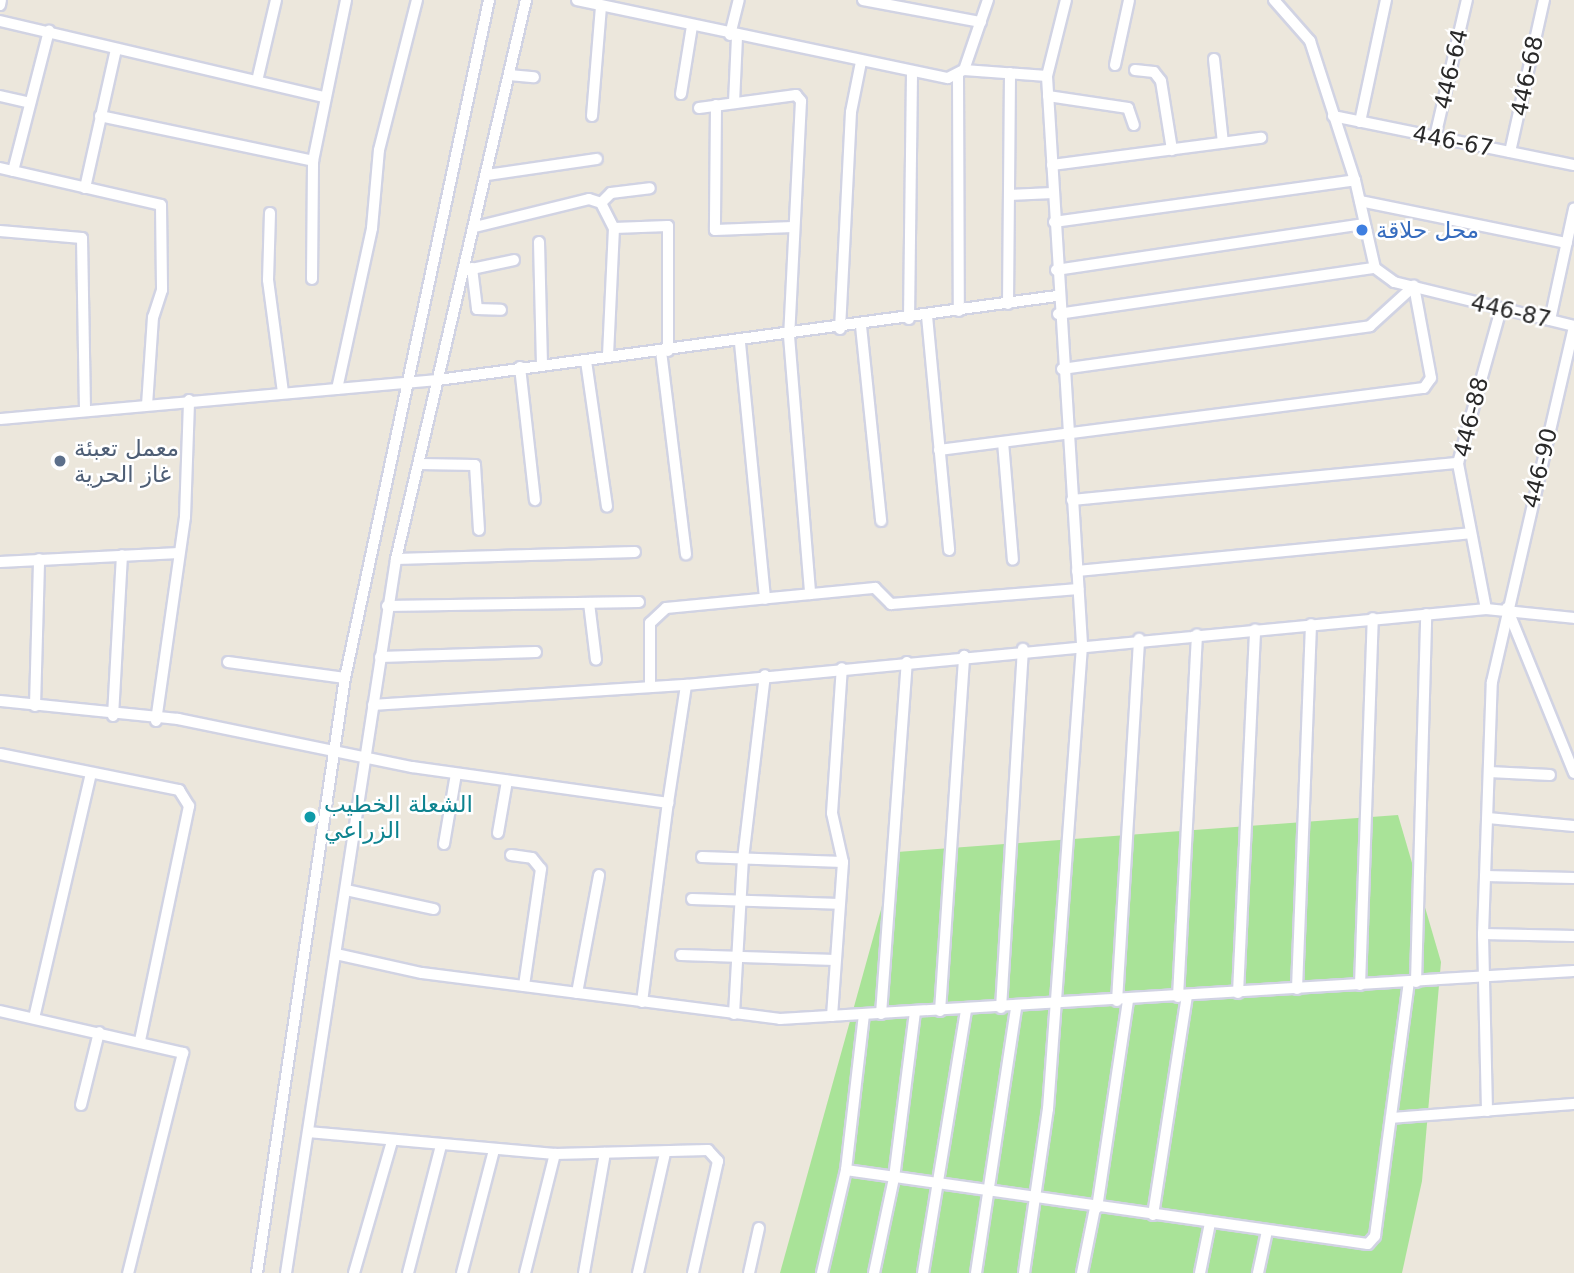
<!DOCTYPE html>
<html>
<head>
<meta charset="utf-8">
<style>
  body { margin:0 }
  #map { position:relative; width:1574px; height:1273px; overflow:hidden; background:#ece7dc; font-family:"DejaVu Sans",Cairo,sans-serif }
  div>[style] { position:absolute }
  .green>* { inset:0; background:#a9e398 }
  .roads { filter:drop-shadow(2px 0 #d1d3e3) drop-shadow(-2px 0 #d1d3e3) drop-shadow(0 2px #d1d3e3) drop-shadow(0 -2px #d1d3e3) }
  .street>* { height:10px; margin:-5px; padding:0 5px; transform-origin:5px; border-radius:5px; background:#fff }
  .dots>* { width:19px; height:19px; translate:-50% -50%; box-sizing:border-box; border:4px solid #fff; border-radius:50% }
  span { translate:-50% -50%; white-space:nowrap; text-align:center; line-height:1.15; -webkit-text-stroke:5px #fff; paint-order:stroke }
  .street-label { font-size:23px; color:#2a2a2a }
  .shop-label { font-size:23px; color:#366cbe }
  .left { translate:0 -50%; text-align:left }
  .service-label { font-size:23px; color:#4e5e75 }
  .culture-label { font-size:23px; color:#0d838f }
</style>
</head>
<body>
<div id="map">
  <div class="green">
    <i style="clip-path:polygon(1398px 815px,1441px 962px,1422px 1181px,1402px 1273px,780px 1273px,897px 852px)"></i>
  </div>
  <div class="roads">
    <div class="street">
      <i style="left:577px;top:0;width:379px;rotate:11.9deg"></i>
      <i style="left:948px;top:78px;width:18px;rotate:-27deg"></i>
      <i style="left:964px;top:70px;width:74px;rotate:-71.1deg"></i>
      <i style="left:863px;top:0;width:120px;rotate:10.6deg"></i>
      <i style="left:1274px;top:0;width:55px;rotate:48.7deg"></i>
      <i style="left:1310px;top:41px;width:146px;rotate:72.1deg"></i>
      <i style="left:1355px;top:180px;width:90px;rotate:77.2deg"></i>
      <i style="left:1375px;top:268px;width:24px;rotate:36deg"></i>
      <i style="left:1394px;top:282px;width:185px;rotate:13.7deg"></i>
      <i style="left:0;top:5px;width:5px;rotate:-79deg"></i>
      <i style="left:0;top:21px;width:333px;rotate:13.2deg"></i>
      <i style="left:730px;top:35px;width:36px;rotate:-76deg"></i>
      <i style="left:1214px;top:59px;width:84px;rotate:83.9deg"></i>
      <i style="left:1115px;top:65px;width:66px;rotate:-77.8deg"></i>
      <i style="left:964px;top:70px;width:83px;rotate:4.1deg"></i>
      <i style="left:1135px;top:70px;width:19px;rotate:6deg"></i>
      <i style="left:1154px;top:72px;width:11px;rotate:52deg"></i>
      <i style="left:1161px;top:81px;width:70px;rotate:80.9deg"></i>
      <i style="left:958px;top:74px;width:237px;rotate:89.8deg"></i>
      <i style="left:509px;top:75px;width:25px;rotate:5deg"></i>
      <i style="left:257px;top:81px;width:83px;rotate:-76.8deg"></i>
      <i style="left:681px;top:94px;width:69px;rotate:-80.8deg"></i>
      <i style="left:0;top:96px;width:31px;rotate:13deg"></i>
      <i style="left:1048px;top:96px;width:81px;rotate:8.5deg"></i>
      <i style="left:1128px;top:108px;width:18px;rotate:71deg"></i>
      <i style="left:734px;top:103px;width:67px;rotate:-87.4deg"></i>
      <i style="left:716px;top:105px;width:125px;rotate:90.5deg"></i>
      <i style="left:715px;top:230px;width:78px;rotate:-2.2deg"></i>
      <i style="left:699px;top:108px;width:98px;rotate:-7.6deg"></i>
      <i style="left:796px;top:95px;width:8px;rotate:50deg"></i>
      <i style="left:801px;top:101px;width:235px;rotate:92.9deg"></i>
      <i style="left:789px;top:336px;width:259px;rotate:85.3deg"></i>
      <i style="left:100px;top:116px;width:218px;rotate:11.9deg"></i>
      <i style="left:592px;top:116px;width:109px;rotate:-85.3deg"></i>
      <i style="left:1333px;top:116px;width:246px;rotate:11.5deg"></i>
      <i style="left:1360px;top:122px;width:125px;rotate:-78deg"></i>
      <i style="left:1435px;top:137px;width:141px;rotate:-76.9deg"></i>
      <i style="left:1510px;top:152px;width:156px;rotate:-77.4deg"></i>
      <i style="left:1052px;top:165px;width:211px;rotate:-7.4deg"></i>
      <i style="left:0;top:168px;width:165px;rotate:12.9deg"></i>
      <i style="left:161px;top:205px;width:85px;rotate:89.3deg"></i>
      <i style="left:162px;top:290px;width:28px;rotate:108deg"></i>
      <i style="left:153px;top:317px;width:87px;rotate:93.9deg"></i>
      <i style="left:13px;top:171px;width:145px;rotate:-75.6deg"></i>
      <i style="left:487px;top:175px;width:111px;rotate:-8.3deg"></i>
      <i style="left:85px;top:188px;width:142px;rotate:-77.4deg"></i>
      <i style="left:1009px;top:195px;width:44px;rotate:-2.6deg"></i>
      <i style="left:1360px;top:201px;width:211px;rotate:11.5deg"></i>
      <i style="left:601px;top:203px;width:14px;rotate:-45deg"></i>
      <i style="left:611px;top:193px;width:39px;rotate:-7deg"></i>
      <i style="left:270px;top:213px;width:67px;rotate:91.7deg"></i>
      <i style="left:268px;top:280px;width:113px;rotate:82.4deg"></i>
      <i style="left:1054px;top:222px;width:304px;rotate:-7.9deg"></i>
      <i style="left:475px;top:227px;width:117px;rotate:-13.8deg"></i>
      <i style="left:589px;top:199px;width:13px;rotate:18deg"></i>
      <i style="left:601px;top:203px;width:28px;rotate:63deg"></i>
      <i style="left:614px;top:228px;width:129px;rotate:92.7deg"></i>
      <i style="left:614px;top:228px;width:54px;rotate:-2.1deg"></i>
      <i style="left:668px;top:226px;width:125px;rotate:90deg"></i>
      <i style="left:0;top:231px;width:82px;rotate:4.9deg"></i>
      <i style="left:82px;top:238px;width:170px;rotate:89deg"></i>
      <i style="left:539px;top:242px;width:124px;rotate:88.6deg"></i>
      <i style="left:472px;top:268px;width:41px;rotate:83deg"></i>
      <i style="left:477px;top:309px;width:24px;rotate:2deg"></i>
      <i style="left:467px;top:270px;width:48px;rotate:-12deg"></i>
      <i style="left:1056px;top:270px;width:312px;rotate:-8.5deg"></i>
      <i style="left:312px;top:279px;width:118px;rotate:-89.5deg"></i>
      <i style="left:313px;top:161px;width:164px;rotate:-78.4deg"></i>
      <i style="left:1008px;top:304px;width:231px;rotate:-89.5deg"></i>
      <i style="left:1058px;top:314px;width:320px;rotate:-8.3deg"></i>
      <i style="left:927px;top:316px;width:235px;rotate:84.6deg"></i>
      <i style="left:909px;top:319px;width:246px;rotate:-89.3deg"></i>
      <i style="left:1550px;top:320px;width:114px;rotate:-77.8deg"></i>
      <i style="left:861px;top:326px;width:196px;rotate:84.1deg"></i>
      <i style="left:840px;top:329px;width:217px;rotate:-87.1deg"></i>
      <i style="left:851px;top:112px;width:51px;rotate:-78.7deg"></i>
      <i style="left:740px;top:343px;width:257px;rotate:84.4deg"></i>
      <i style="left:661px;top:351px;width:205px;rotate:83deg"></i>
      <i style="left:586px;top:361px;width:147px;rotate:81.8deg"></i>
      <i style="left:520px;top:367px;width:134px;rotate:83.6deg"></i>
      <i style="left:1062px;top:369px;width:311px;rotate:-7.9deg"></i>
      <i style="left:1370px;top:326px;width:59px;rotate:-42.3deg"></i>
      <i style="left:337px;top:389px;width:165px;rotate:-77.7deg"></i>
      <i style="left:372px;top:228px;width:78px;rotate:-84.9deg"></i>
      <i style="left:379px;top:150px;width:155px;rotate:-75.8deg"></i>
      <i style="left:0;top:419px;width:440px;rotate:-5.1deg"></i>
      <i style="left:438px;top:380px;width:625px;rotate:-7.73deg"></i>
      <i style="left:1003px;top:442px;width:118px;rotate:85.2deg"></i>
      <i style="left:939px;top:450px;width:489px;rotate:-7.3deg"></i>
      <i style="left:1424px;top:388px;width:12px;rotate:-55deg"></i>
      <i style="left:1431px;top:378px;width:94px;rotate:-100.5deg"></i>
      <i style="left:420px;top:464px;width:55px;rotate:1deg"></i>
      <i style="left:475px;top:465px;width:65px;rotate:86.5deg"></i>
      <i style="left:1072px;top:500px;width:388px;rotate:-5.5deg"></i>
      <i style="left:396px;top:559px;width:239px;rotate:-1.7deg"></i>
      <i style="left:0;top:562px;width:179px;rotate:-2.9deg"></i>
      <i style="left:1077px;top:571px;width:395px;rotate:-5.5deg"></i>
      <i style="left:589px;top:603px;width:57px;rotate:83deg"></i>
      <i style="left:387px;top:606px;width:252px;rotate:-0.9deg"></i>
      <i style="left:1507px;top:608px;width:178px;rotate:67.9deg"></i>
      <i style="left:1486px;top:609px;width:149px;rotate:-100.9deg"></i>
      <i style="left:1458px;top:463px;width:160px;rotate:-74.4deg"></i>
      <i style="left:380px;top:657px;width:156px;rotate:-1.8deg"></i>
      <i style="left:228px;top:662px;width:118px;rotate:7.8deg"></i>
      <i style="left:650px;top:687px;width:64px;rotate:-90deg"></i>
      <i style="left:650px;top:623px;width:22px;rotate:-43deg"></i>
      <i style="left:666px;top:608px;width:210px;rotate:-5.5deg"></i>
      <i style="left:875px;top:588px;width:23px;rotate:45deg"></i>
      <i style="left:891px;top:604px;width:188px;rotate:-4.6deg"></i>
      <i style="left:0;top:701px;width:179px;rotate:5.8deg"></i>
      <i style="left:178px;top:719px;width:239px;rotate:11.6deg"></i>
      <i style="left:412px;top:767px;width:259px;rotate:8deg"></i>
      <i style="left:668px;top:803px;width:119px;rotate:-81.3deg"></i>
      <i style="left:373px;top:705px;width:314px;rotate:-3.7deg"></i>
      <i style="left:686px;top:685px;width:804px;rotate:-5.43deg"></i>
      <i style="left:1486px;top:609px;width:88px;rotate:5.8deg"></i>
      <i style="left:35px;top:706px;width:147px;rotate:-88.4deg"></i>
      <i style="left:113px;top:716px;width:161px;rotate:-86.8deg"></i>
      <i style="left:156px;top:721px;width:206px;rotate:-81.9deg"></i>
      <i style="left:185px;top:517px;width:117px;rotate:-88deg"></i>
      <i style="left:0;top:754px;width:183px;rotate:11.4deg"></i>
      <i style="left:179px;top:790px;width:19px;rotate:58deg"></i>
      <i style="left:189px;top:806px;width:240px;rotate:101.8deg"></i>
      <i style="left:1489px;top:772px;width:61px;rotate:2.8deg"></i>
      <i style="left:1488px;top:818px;width:86px;rotate:5.3deg"></i>
      <i style="left:498px;top:833px;width:53px;rotate:-80.2deg"></i>
      <i style="left:444px;top:844px;width:71px;rotate:-80.3deg"></i>
      <i style="left:511px;top:855px;width:21px;rotate:8deg"></i>
      <i style="left:532px;top:858px;width:14px;rotate:51deg"></i>
      <i style="left:541px;top:869px;width:118px;rotate:98.3deg"></i>
      <i style="left:702px;top:857px;width:141px;rotate:2deg"></i>
      <i style="left:1485px;top:876px;width:89px;rotate:1.3deg"></i>
      <i style="left:346px;top:890px;width:90px;rotate:12.2deg"></i>
      <i style="left:692px;top:899px;width:147px;rotate:1.9deg"></i>
      <i style="left:1483px;top:934px;width:91px;rotate:1.3deg"></i>
      <i style="left:336px;top:954px;width:88px;rotate:12.5deg"></i>
      <i style="left:422px;top:973px;width:361px;rotate:7.3deg"></i>
      <i style="left:780px;top:1019px;width:795px;rotate:-3.46deg"></i>
      <i style="left:681px;top:955px;width:154px;rotate:1.9deg"></i>
      <i style="left:1416px;top:982px;width:368px;rotate:-88.4deg"></i>
      <i style="left:1360px;top:985px;width:367px;rotate:-88deg"></i>
      <i style="left:1297px;top:989px;width:365px;rotate:-87.8deg"></i>
      <i style="left:577px;top:993px;width:120px;rotate:-79.4deg"></i>
      <i style="left:1238px;top:993px;width:364px;rotate:-87.3deg"></i>
      <i style="left:1178px;top:997px;width:363px;rotate:-87deg"></i>
      <i style="left:1117px;top:1001px;width:363px;rotate:-86.5deg"></i>
      <i style="left:642px;top:1002px;width:201px;rotate:-82.6deg"></i>
      <i style="left:1001px;top:1008px;width:360px;rotate:-86.5deg"></i>
      <i style="left:0;top:1011px;width:188px;rotate:12.9deg"></i>
      <i style="left:183px;top:1053px;width:227px;rotate:104deg"></i>
      <i style="left:940px;top:1011px;width:356px;rotate:-86.1deg"></i>
      <i style="left:734px;top:1014px;width:155px;rotate:-86.7deg"></i>
      <i style="left:743px;top:859px;width:185px;rotate:-83.2deg"></i>
      <i style="left:881px;top:1014px;width:353px;rotate:-85.8deg"></i>
      <i style="left:832px;top:1016px;width:154px;rotate:-85.9deg"></i>
      <i style="left:843px;top:862px;width:50px;rotate:-102.7deg"></i>
      <i style="left:832px;top:813px;width:145px;rotate:-86.1deg"></i>
      <i style="left:34px;top:1018px;width:251px;rotate:-76.9deg"></i>
      <i style="left:81px;top:1105px;width:75px;rotate:-76.1deg"></i>
      <i style="left:1487px;top:1111px;width:177px;rotate:-91.3deg"></i>
      <i style="left:1483px;top:934px;width:252px;rotate:-88deg"></i>
      <i style="left:1492px;top:682px;width:364px;rotate:-77deg"></i>
      <i style="left:1391px;top:1118px;width:184px;rotate:-4.4deg"></i>
      <i style="left:308px;top:1132px;width:248px;rotate:5.1deg"></i>
      <i style="left:555px;top:1154px;width:153px;rotate:-1.5deg"></i>
      <i style="left:708px;top:1150px;width:15px;rotate:48deg"></i>
      <i style="left:718px;top:1161px;width:115px;rotate:102.6deg"></i>
      <i style="left:846px;top:1170px;width:527px;rotate:8.07deg"></i>
      <i style="left:1368px;top:1244px;width:11px;rotate:-49deg"></i>
      <i style="left:1375px;top:1236px;width:256px;rotate:-82.4deg"></i>
      <i style="left:1097px;top:1208px;width:210px;rotate:-81.5deg"></i>
      <i style="left:1153px;top:1215px;width:222px;rotate:-81.2deg"></i>
      <i style="left:257px;top:1273px;width:601px;rotate:-81.59deg"></i>
      <i style="left:345px;top:678px;width:693px;rotate:-78.01deg"></i>
      <i style="left:286px;top:1273px;width:722px;rotate:-81.24deg"></i>
      <i style="left:396px;top:559px;width:574px;rotate:-76.91deg"></i>
      <i style="left:354px;top:1273px;width:137px;rotate:-73.9deg"></i>
      <i style="left:408px;top:1273px;width:132px;rotate:-75.5deg"></i>
      <i style="left:462px;top:1273px;width:127px;rotate:-75.4deg"></i>
      <i style="left:525px;top:1273px;width:123px;rotate:-75.9deg"></i>
      <i style="left:584px;top:1273px;width:122px;rotate:-80.1deg"></i>
      <i style="left:638px;top:1273px;width:123px;rotate:-77.3deg"></i>
      <i style="left:749px;top:1273px;width:46px;rotate:-77.5deg"></i>
      <i style="left:822px;top:1273px;width:106px;rotate:-76.9deg"></i>
      <i style="left:846px;top:1170px;width:156px;rotate:-83.4deg"></i>
      <i style="left:874px;top:1273px;width:97px;rotate:-78.1deg"></i>
      <i style="left:894px;top:1178px;width:167px;rotate:-82.8deg"></i>
      <i style="left:923px;top:1273px;width:267px;rotate:-80.7deg"></i>
      <i style="left:976px;top:1273px;width:269px;rotate:-81.4deg"></i>
      <i style="left:1024px;top:1273px;width:166px;rotate:-81.7deg"></i>
      <i style="left:1048px;top:1109px;width:466px;rotate:-85.8deg"></i>
      <i style="left:1082px;top:644px;width:569px;rotate:-93.53deg"></i>
      <i style="left:1047px;top:76px;width:78px;rotate:-76deg"></i>
      <i style="left:1082px;top:1273px;width:66px;rotate:-78.7deg"></i>
      <i style="left:1200px;top:1273px;width:51px;rotate:-78.7deg"></i>
      <i style="left:1258px;top:1273px;width:43px;rotate:-77.9deg"></i>
    </div>
  </div>
  <div class="dots">
    <i style="left:1362px;top:230px;background:#3f7fe0"></i>
    <i style="left:60px;top:461px;background:#5c6f8a"></i>
    <i style="left:310px;top:817px;background:#0f9aa8"></i>
  </div>
  <div class="street-label">
    <span style="left:1451px;top:69px;rotate:-77deg">446-64</span>
    <span style="left:1527px;top:76px;rotate:-78deg">446-68</span>
    <span style="left:1453px;top:141px;rotate:11deg">446-67</span>
    <span style="left:1511px;top:311px;rotate:13deg">446-87</span>
    <span style="left:1471px;top:417px;rotate:-76deg">446-88</span>
    <span style="left:1540px;top:468px;rotate:-76deg">446-90</span>
  </div>
  <div class="shop-label">
    <span class="left" style="left:1376px;top:230px">محل حلاقة</span>
  </div>
  <div class="service-label">
    <span class="left" style="left:74px;top:461px">معمل تعبئة<br>غاز الحرية</span>
  </div>
  <div class="culture-label">
    <span class="left" style="left:324px;top:817px">الشعلة الخطيب<br>الزراعي</span>
  </div>
</div>
</body>
</html>
